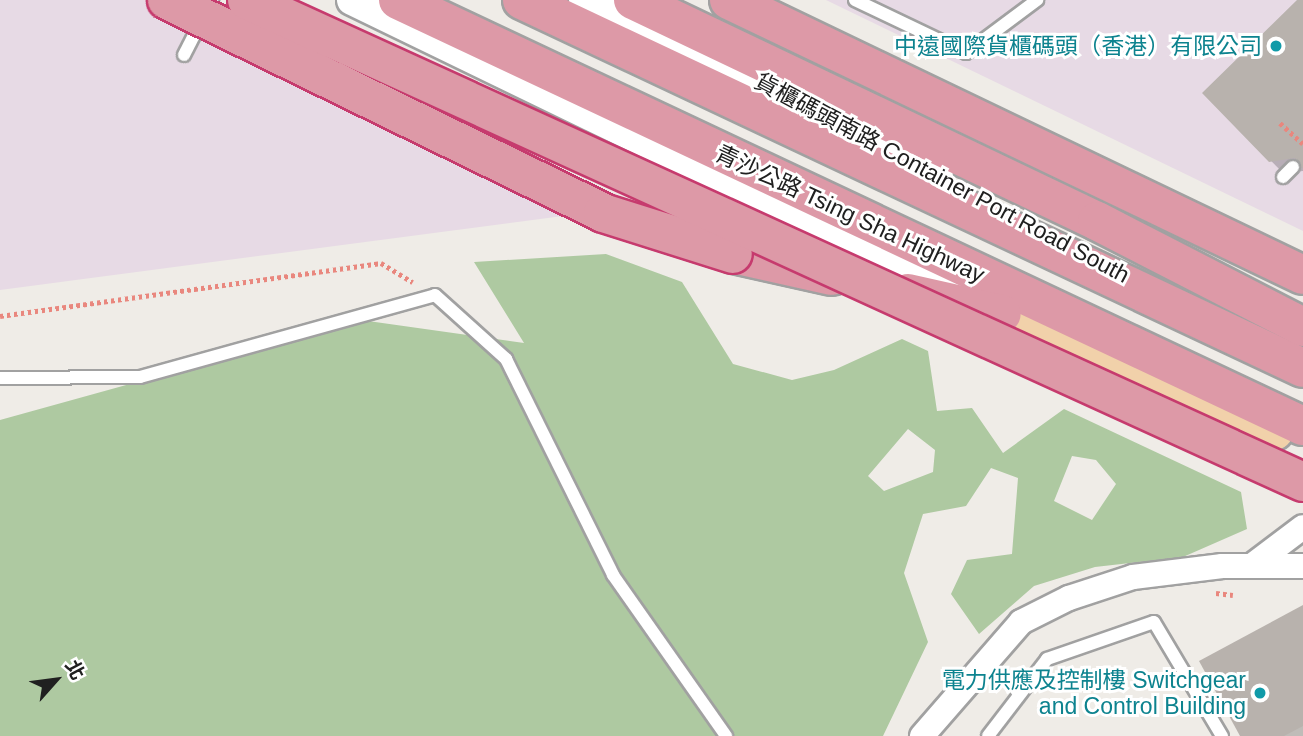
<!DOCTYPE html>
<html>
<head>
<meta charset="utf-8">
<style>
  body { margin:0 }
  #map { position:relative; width:1303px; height:736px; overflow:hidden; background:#efece7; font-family:Arial,"Noto Sans TC",sans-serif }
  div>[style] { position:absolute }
  .industrial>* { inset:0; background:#e7dae5 }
  .forest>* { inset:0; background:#aec9a1 }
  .shadow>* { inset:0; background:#0003 }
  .building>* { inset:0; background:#b8b2ad }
  .path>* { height:4.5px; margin-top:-2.25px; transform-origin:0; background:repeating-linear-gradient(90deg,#e9877e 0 3.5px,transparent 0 7px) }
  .roads { filter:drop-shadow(2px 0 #a1a1a1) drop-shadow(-2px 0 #a1a1a1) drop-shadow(0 2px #a1a1a1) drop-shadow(0 -2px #a1a1a1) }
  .service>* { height:12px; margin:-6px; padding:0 6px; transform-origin:6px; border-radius:6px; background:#fff }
  .minor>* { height:24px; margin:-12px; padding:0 12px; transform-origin:12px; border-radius:12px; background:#fff }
  .tertiary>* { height:30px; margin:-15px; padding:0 15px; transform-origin:15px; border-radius:15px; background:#fff }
  .primary>* { height:37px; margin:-18.5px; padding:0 18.5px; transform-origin:18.5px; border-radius:18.5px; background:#f1d1aa }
  .motorway>* { height:38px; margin:-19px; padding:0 19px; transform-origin:19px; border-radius:19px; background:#dd99a7 }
  .bridges { filter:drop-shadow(2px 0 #c63b6e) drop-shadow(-2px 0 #c63b6e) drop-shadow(0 2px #c63b6e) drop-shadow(0 -2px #c63b6e) }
  .motorway-bridge>* { height:38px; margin:-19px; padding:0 19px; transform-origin:19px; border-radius:19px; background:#dd99a7 }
  .dots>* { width:19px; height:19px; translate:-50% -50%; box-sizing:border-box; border:4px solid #fff; border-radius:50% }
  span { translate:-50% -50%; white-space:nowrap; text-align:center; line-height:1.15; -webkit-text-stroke:6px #fff; paint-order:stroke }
  .culture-label { font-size:23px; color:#0d838f }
  .right { translate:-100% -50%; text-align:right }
  .street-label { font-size:23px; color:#202020 }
  .north { position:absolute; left:21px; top:645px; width:70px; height:70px; -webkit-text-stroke:5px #fff; paint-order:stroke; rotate:62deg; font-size:19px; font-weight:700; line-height:28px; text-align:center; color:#202020 }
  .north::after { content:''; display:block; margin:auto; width:24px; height:32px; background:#202020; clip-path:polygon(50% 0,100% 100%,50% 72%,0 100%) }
</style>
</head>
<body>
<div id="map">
  <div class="industrial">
    <i style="clip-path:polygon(0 0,207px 0,639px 206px,0 290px)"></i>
    <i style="clip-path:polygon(826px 0,1303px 0,1303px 231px)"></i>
  </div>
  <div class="forest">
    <i style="clip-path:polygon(evenodd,606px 254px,682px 282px,733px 364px,792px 380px,834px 370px,902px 339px,928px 351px,937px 411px,972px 408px,1003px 453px,1064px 409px,1241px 492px,1247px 529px,1183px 557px,1095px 567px,1034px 586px,979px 634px,951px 594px,967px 560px,1012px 554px,1018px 478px,991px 468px,966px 506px,923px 514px,904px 573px,928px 642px,883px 736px,0 736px,0 420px,361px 320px,524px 343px,474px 262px,606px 254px,908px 429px,935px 450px,933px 472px,884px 491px,868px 476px,908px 429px,606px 254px,1072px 456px,1096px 460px,1116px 484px,1092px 520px,1054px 501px,1072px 456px)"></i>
  </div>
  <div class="shadow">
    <i style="clip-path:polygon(1299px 0,1303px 171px,1283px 173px,1205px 93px)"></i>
    <i style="clip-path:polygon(1303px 607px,1303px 736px,1242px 736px)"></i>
  </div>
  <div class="building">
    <i style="clip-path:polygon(1297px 0,1303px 0,1303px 169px,1295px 158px,1269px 162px,1202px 93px)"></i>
    <i style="clip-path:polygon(1303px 605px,1303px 726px,1284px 736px,1240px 736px,1199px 661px)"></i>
  </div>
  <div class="path">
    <i style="left:1280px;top:123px;width:31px;rotate:42deg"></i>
    <i style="left:0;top:316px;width:385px;rotate:-7.9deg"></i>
    <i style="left:381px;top:263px;width:37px;rotate:31deg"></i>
    <i style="left:1216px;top:593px;width:17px;rotate:7deg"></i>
  </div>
  <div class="roads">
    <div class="service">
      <i style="left:855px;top:0;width:123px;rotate:25.5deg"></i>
      <i style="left:966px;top:53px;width:89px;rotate:-36.7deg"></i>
      <i style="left:184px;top:55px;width:62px;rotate:-63deg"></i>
      <i style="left:1283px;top:177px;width:14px;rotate:-45deg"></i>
      <i style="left:0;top:378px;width:140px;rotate:-0.4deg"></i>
      <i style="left:140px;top:377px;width:306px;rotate:-15.5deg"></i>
      <i style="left:435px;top:295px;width:96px;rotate:42deg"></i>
      <i style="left:506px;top:359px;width:241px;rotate:63.6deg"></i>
      <i style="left:613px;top:575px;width:197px;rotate:54.9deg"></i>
      <i style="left:988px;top:736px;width:97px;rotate:-52.5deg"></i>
      <i style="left:1047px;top:659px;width:113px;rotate:-19.1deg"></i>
      <i style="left:1154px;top:622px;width:133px;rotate:59.2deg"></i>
    </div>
    <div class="minor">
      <i style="left:1254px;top:564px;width:61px;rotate:-37.1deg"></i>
      <i style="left:922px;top:736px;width:151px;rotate:-49deg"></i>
      <i style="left:1021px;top:622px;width:54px;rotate:-26.6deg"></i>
      <i style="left:1069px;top:598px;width:67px;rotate:-18.2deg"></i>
      <i style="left:1133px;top:577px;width:90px;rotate:-7deg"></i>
      <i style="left:1222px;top:566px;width:81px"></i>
    </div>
    <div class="tertiary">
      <i style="left:352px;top:0;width:672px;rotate:25.84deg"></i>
      <i style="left:584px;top:0;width:395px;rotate:26.4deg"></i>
    </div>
    <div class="primary">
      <i style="left:1002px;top:314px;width:296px;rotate:23.3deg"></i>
    </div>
    <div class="motorway">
      <i style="left:398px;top:0;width:1000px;rotate:25.21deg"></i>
      <i style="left:522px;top:0;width:863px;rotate:25.23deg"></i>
      <i style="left:633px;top:0;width:514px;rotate:25.47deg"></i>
      <i style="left:1097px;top:221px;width:232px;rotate:27.2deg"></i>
      <i style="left:729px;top:0;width:636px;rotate:25.6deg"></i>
      <i style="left:733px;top:254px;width:101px;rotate:12.5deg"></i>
      <i style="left:908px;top:293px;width:96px;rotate:12.6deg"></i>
    </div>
  </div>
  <div class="bridges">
    <div class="motorway-bridge">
      <i style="left:167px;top:0;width:485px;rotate:26deg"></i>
      <i style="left:603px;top:213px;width:136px;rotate:17.5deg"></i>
      <i style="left:247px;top:0;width:1161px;rotate:24.53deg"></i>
    </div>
  </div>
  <div class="dots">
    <i style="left:1276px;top:46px;background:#0f9aa8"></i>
    <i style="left:1260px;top:693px;background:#0f9aa8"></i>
  </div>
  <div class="culture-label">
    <span class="right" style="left:1262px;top:46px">中遠國際貨櫃碼頭（香港）有限公司</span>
    <span class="right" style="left:1246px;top:693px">電力供應及控制樓 Switchgear<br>and Control Building</span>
  </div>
  <div class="street-label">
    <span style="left:942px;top:178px;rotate:28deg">貨櫃碼頭南路 Container Port Road South</span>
    <span style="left:850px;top:214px;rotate:25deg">青沙公路 Tsing Sha Highway</span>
  </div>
  <div class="north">北</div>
</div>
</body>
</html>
